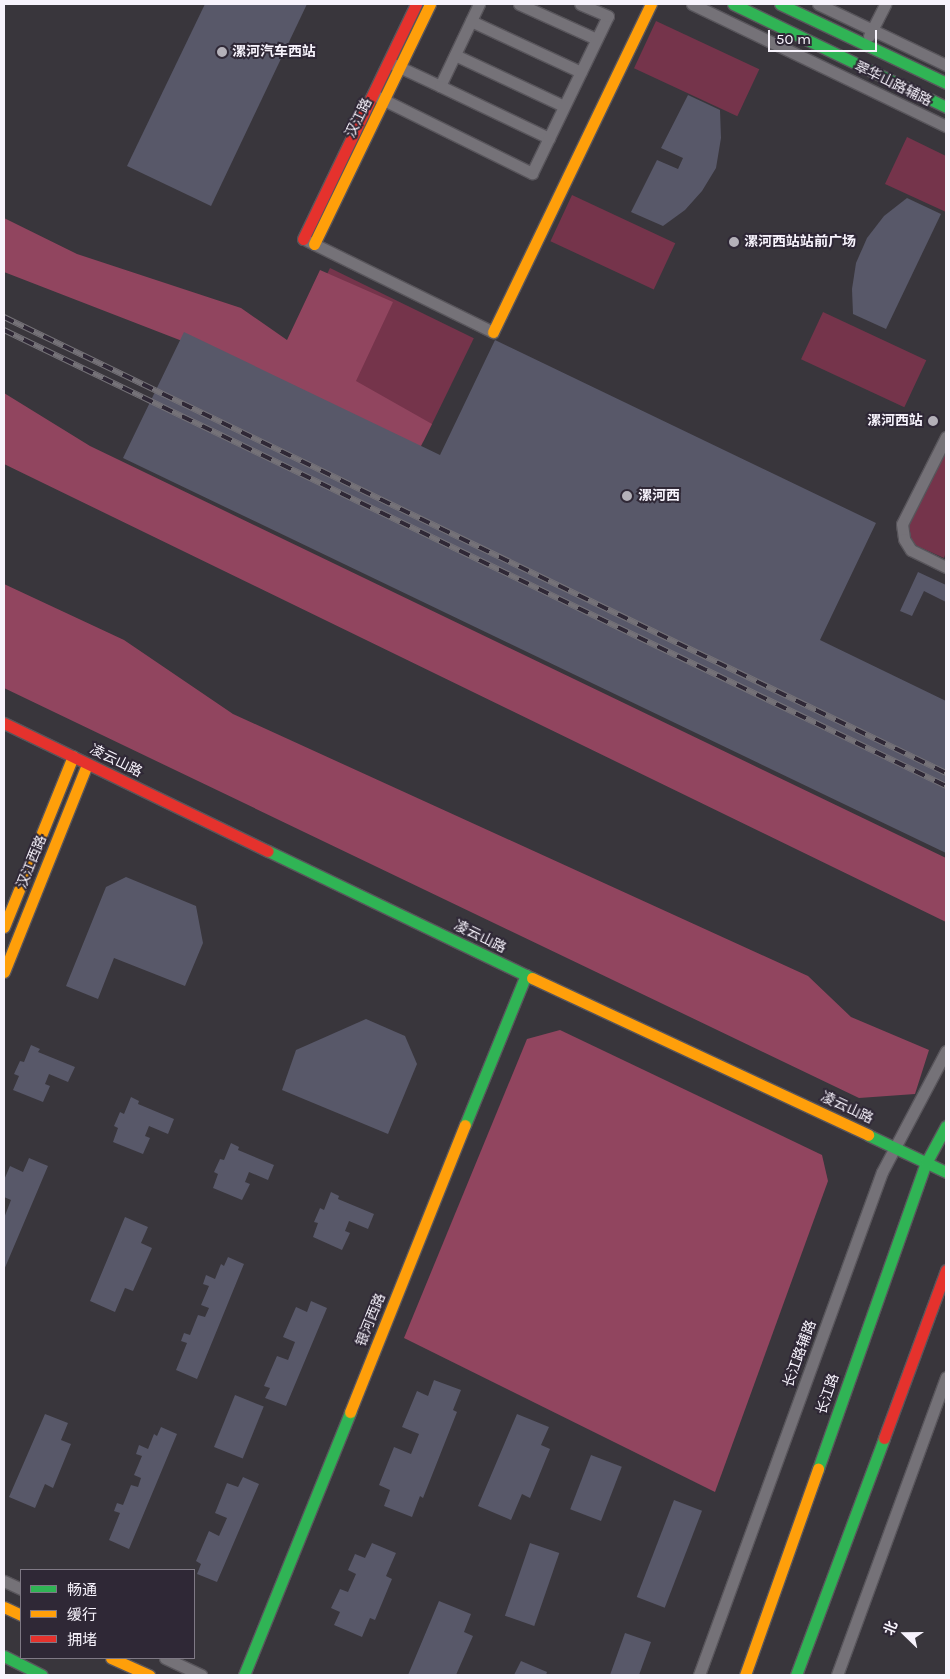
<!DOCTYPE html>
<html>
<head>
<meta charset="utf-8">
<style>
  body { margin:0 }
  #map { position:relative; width:950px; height:1679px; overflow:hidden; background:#39363c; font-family:Karla,"Noto Sans SC",sans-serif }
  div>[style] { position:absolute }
  .green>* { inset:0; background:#75344b; transform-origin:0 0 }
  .forest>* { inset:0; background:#91455f }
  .building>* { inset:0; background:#585869; transform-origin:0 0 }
  .roads { filter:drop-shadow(1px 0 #58555b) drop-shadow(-1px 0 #58555b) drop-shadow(0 1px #58555b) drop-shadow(0 -1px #58555b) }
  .street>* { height:11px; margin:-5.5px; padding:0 5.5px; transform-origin:5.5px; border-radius:5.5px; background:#757278 }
  .fast>* { height:11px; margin:-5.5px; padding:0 5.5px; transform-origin:5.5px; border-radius:5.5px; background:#30b455 }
  .slow>* { height:11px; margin:-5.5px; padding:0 5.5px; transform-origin:5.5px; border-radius:5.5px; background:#ff9f0a }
  .jam>* { height:11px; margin:-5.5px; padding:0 5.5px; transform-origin:5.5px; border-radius:5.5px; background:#e5322d }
  .rail>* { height:5.5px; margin-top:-2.75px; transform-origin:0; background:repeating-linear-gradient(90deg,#2f2836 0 11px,#757278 0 22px); box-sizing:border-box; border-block:1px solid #757278 }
  .dots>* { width:14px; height:14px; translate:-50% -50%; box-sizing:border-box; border:2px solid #2f2836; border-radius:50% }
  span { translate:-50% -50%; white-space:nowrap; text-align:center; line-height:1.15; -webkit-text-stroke:4px #2f2836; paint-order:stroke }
  .poi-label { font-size:14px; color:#f7f3fc; font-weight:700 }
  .left { translate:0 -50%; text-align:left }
  .right { translate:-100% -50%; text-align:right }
  .street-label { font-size:14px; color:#f7f3fc }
  .frame { position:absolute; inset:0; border:5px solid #f7f3fc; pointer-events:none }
  .legend { position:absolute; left:20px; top:1569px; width:175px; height:90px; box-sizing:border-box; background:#2f2836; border:1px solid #7f7985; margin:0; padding:6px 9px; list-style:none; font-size:15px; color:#f7f3fc }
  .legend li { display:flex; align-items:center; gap:10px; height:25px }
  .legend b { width:25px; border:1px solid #7f7985 }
  .north { position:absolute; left:880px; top:1609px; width:50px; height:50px; -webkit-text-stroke:4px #2f2836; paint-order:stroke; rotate:292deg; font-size:14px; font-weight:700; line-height:20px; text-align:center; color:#f7f3fc }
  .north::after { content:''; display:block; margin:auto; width:18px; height:22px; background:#f7f3fc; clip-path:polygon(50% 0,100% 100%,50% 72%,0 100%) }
  .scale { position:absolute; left:768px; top:30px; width:109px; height:22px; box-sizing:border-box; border:2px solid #f7f3fc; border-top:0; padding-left:6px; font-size:15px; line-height:18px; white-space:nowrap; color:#f7f3fc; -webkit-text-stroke:4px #2f2836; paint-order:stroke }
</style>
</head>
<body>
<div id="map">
  <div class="green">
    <i style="left:656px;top:21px;width:114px;height:52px;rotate:25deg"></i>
    <i style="clip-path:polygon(907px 137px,946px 156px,946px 212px,885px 184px)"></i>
    <i style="left:572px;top:195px;width:114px;height:51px;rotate:25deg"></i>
    <i style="left:330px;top:268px;width:160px;height:115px;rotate:26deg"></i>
    <i style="left:823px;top:312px;width:114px;height:52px;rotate:25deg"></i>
    <i style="clip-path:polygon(946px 446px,946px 552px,944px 558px,915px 545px,909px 539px,907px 528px)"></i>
  </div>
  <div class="forest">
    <i style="clip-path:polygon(4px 218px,77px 254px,241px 308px,287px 340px,320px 270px,393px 302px,356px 381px,432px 424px,418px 452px,239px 363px,4px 272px)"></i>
    <i style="clip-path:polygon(4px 393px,90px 446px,946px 858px,946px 922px,4px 464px)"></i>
    <i style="clip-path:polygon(4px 584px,124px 640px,233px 714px,808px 976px,851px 1017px,929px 1050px,915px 1094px,859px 1098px,4px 688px)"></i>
    <i style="clip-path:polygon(560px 1030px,822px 1155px,828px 1181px,715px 1492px,404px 1338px,527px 1039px)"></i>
  </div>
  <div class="building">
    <i style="clip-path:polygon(205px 4px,307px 4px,211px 206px,127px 166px)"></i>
    <i style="clip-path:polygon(688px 95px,720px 110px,721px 138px,716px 168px,702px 191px,685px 210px,663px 226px,631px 212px,657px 160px,678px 169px,683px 158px,661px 148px)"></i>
    <i style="clip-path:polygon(907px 198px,941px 214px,886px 329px,853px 314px,852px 289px,856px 263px,867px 238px,884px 216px)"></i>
    <i style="clip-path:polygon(184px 332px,440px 455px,495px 340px,876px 523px,820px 640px,946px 701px,946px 853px,123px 458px)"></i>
    <i style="clip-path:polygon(918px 572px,946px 585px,946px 602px,924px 591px,912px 616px,900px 611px)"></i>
    <i style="clip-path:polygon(126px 877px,196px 906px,203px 943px,185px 986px,114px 958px,98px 999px,66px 986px,106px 887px)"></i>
    <i style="clip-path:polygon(366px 1019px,405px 1036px,417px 1064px,388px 1134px,282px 1090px,296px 1050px)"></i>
    <i style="clip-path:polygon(31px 1045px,40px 1049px,38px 1052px,75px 1067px,68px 1082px,49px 1074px,45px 1084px,50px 1086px,43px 1102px,13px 1090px,19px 1076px,14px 1074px,20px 1061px,24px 1062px)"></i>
    <i style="clip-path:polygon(131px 1097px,139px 1101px,138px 1104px,174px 1119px,168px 1134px,149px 1126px,145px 1136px,150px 1138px,143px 1154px,113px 1142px,118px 1128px,114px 1126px,120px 1112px,124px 1114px)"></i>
    <i style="clip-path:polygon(231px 1143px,239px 1147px,238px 1150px,274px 1165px,268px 1180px,249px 1172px,245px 1182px,250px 1184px,242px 1200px,213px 1188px,218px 1174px,214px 1172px,220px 1159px,224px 1160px)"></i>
    <i style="clip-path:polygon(29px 1158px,48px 1166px,4px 1270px,4px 1218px,11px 1200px,4px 1197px,4px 1180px,10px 1166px,23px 1172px)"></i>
    <i style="clip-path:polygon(331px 1192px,339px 1196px,338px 1199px,374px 1214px,368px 1229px,349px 1221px,345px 1231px,350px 1233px,342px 1250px,313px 1237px,318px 1223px,314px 1222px,320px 1208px,324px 1210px)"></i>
    <i style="clip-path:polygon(125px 1217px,148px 1227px,141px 1243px,152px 1248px,133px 1291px,125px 1288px,115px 1312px,90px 1301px)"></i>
    <i style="clip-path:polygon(228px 1257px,244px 1264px,197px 1379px,176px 1370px,187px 1343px,181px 1341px,184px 1333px,190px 1335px,198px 1315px,205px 1317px,209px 1308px,201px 1305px,209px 1286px,203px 1284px,206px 1275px,215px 1279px,221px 1264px,224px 1266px)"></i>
    <i style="clip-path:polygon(311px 1301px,327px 1308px,286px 1406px,265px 1398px,270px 1388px,264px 1386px,277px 1356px,288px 1360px,295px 1342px,283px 1337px,296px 1307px,307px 1312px)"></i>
    <i style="clip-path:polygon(434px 1380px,461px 1390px,453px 1410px,457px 1412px,423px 1498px,420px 1496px,412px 1517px,384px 1506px,390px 1490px,379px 1485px,394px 1447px,411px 1454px,419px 1434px,402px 1427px,417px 1391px,428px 1396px)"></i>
    <i style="left:235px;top:1395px;width:31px;height:56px;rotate:22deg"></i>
    <i style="clip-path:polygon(45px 1414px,68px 1423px,61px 1440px,71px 1444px,53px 1488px,45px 1484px,35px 1508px,9px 1497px)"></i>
    <i style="clip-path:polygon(517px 1414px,549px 1427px,541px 1445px,550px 1449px,530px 1498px,522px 1494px,511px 1520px,478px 1506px)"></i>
    <i style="clip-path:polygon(161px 1427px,177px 1434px,129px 1549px,109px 1540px,120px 1513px,114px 1511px,117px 1503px,123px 1505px,131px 1485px,138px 1487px,141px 1478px,134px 1475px,142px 1456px,136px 1454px,139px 1445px,148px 1449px,154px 1434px,157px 1436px)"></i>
    <i style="left:591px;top:1455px;width:33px;height:58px;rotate:21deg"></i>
    <i style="clip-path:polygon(243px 1477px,259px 1484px,217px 1582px,197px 1574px,201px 1564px,196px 1561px,209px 1531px,219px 1536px,227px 1518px,215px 1513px,227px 1483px,238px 1487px)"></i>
    <i style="left:674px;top:1500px;width:30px;height:104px;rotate:21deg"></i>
    <i style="clip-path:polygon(372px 1543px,396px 1553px,386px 1576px,392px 1579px,375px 1620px,370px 1618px,362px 1637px,334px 1625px,340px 1612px,331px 1608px,340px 1589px,348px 1592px,356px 1574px,348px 1570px,355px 1554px,365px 1558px)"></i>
    <i style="left:530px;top:1543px;width:31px;height:77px;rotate:19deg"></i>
    <i style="clip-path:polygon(439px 1601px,471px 1614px,464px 1632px,473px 1636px,456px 1675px,408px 1675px)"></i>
    <i style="clip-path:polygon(625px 1633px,651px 1642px,639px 1675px,610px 1675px)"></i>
    <i style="clip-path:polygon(521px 1661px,547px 1672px,546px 1675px,514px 1675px)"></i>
  </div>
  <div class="roads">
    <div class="street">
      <i style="left:519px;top:4px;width:85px;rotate:24.4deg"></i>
      <i style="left:692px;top:4px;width:282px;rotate:25.7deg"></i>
      <i style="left:818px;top:4px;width:142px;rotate:25.5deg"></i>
      <i style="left:471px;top:21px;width:121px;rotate:24.9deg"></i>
      <i style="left:869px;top:36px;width:36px;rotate:-63deg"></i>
      <i style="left:455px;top:55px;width:120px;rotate:25.1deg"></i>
      <i style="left:393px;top:64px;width:52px;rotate:25.1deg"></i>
      <i style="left:440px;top:86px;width:91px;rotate:-64.6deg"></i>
      <i style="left:440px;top:86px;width:121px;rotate:25.5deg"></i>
      <i style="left:378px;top:97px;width:172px;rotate:26.3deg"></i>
      <i style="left:532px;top:173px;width:174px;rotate:-64.2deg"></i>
      <i style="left:608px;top:16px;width:30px;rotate:-157deg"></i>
      <i style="left:308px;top:241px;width:206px;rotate:26.2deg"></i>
      <i style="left:946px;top:437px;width:97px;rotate:116.8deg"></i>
      <i style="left:902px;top:524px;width:15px;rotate:82deg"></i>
      <i style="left:904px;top:539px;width:13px;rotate:58deg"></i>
      <i style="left:911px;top:550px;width:39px;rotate:26deg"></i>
      <i style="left:4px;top:1581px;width:19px;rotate:25deg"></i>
      <i style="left:165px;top:1658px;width:40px;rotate:25deg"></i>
      <i style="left:699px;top:1675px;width:535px;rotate:-70.01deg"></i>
      <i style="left:882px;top:1172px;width:137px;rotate:-62.1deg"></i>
      <i style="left:837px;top:1675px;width:317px;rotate:-69.9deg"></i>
    </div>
    <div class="fast">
      <i style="left:733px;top:4px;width:237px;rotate:25.8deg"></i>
      <i style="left:780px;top:4px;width:184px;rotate:25.4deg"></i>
      <i style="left:268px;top:851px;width:293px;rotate:25.7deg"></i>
      <i style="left:465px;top:1125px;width:162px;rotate:-67.9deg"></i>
      <i style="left:868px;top:1135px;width:86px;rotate:25.4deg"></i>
      <i style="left:818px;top:1469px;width:324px;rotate:-70.6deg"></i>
      <i style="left:926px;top:1163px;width:42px;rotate:-61.6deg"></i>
      <i style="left:4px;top:1656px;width:42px;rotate:26.6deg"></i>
      <i style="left:244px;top:1675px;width:284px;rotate:-68deg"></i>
      <i style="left:796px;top:1675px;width:253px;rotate:-69.6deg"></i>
    </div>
    <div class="slow">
      <i style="left:314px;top:244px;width:267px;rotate:-64.2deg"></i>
      <i style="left:493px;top:332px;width:364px;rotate:-64.3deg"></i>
      <i style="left:4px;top:927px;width:184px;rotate:-68deg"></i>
      <i style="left:4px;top:972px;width:224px;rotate:-68.2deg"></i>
      <i style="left:532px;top:978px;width:371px;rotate:25deg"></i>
      <i style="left:350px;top:1412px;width:309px;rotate:-68.2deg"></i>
      <i style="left:4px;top:1607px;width:19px;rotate:25deg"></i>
      <i style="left:111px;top:1658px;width:42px;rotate:24.1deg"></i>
      <i style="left:745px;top:1675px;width:219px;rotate:-70.5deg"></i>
    </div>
    <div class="jam">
      <i style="left:303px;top:239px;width:261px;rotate:-64.3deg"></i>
      <i style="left:4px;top:723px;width:293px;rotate:25.9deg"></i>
      <i style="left:884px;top:1438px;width:179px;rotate:-69.7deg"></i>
    </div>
  </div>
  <div class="rail">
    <i style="left:4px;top:317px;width:1047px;rotate:25.83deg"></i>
    <i style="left:4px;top:330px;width:1047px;rotate:25.83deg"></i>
  </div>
  <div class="dots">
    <i style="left:222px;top:52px;background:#b4b1b9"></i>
    <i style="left:734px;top:242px;background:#b4b1b9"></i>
    <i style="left:933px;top:421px;background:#b4b1b9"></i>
    <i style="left:627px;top:496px;background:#b4b1b9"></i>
  </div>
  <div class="poi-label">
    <span class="left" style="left:232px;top:52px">漯河汽车西站</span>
    <span class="left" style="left:744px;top:242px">漯河西站站前广场</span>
    <span class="right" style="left:923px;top:421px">漯河西站</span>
    <span class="left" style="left:638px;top:496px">漯河西</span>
  </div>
  <div class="street-label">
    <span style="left:893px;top:84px;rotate:26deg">翠华山路辅路</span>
    <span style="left:359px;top:118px;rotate:-64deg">汉江路</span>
    <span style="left:116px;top:761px;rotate:26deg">凌云山路</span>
    <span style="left:32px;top:862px;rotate:-68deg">汉江西路</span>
    <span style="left:480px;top:937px;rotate:26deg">凌云山路</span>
    <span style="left:847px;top:1108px;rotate:25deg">凌云山路</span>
    <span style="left:371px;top:1320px;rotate:-68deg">银河西路</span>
    <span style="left:800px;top:1354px;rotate:-70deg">长江路辅路</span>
    <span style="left:828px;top:1394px;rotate:-71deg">长江路</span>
  </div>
  <div class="frame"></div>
  <ul class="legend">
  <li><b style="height:6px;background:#30b455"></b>畅通</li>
  <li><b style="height:6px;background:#ff9f0a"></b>缓行</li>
  <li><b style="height:6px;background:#e5322d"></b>拥堵</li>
  </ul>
  <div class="north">北</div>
  <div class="scale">50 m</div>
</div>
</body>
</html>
